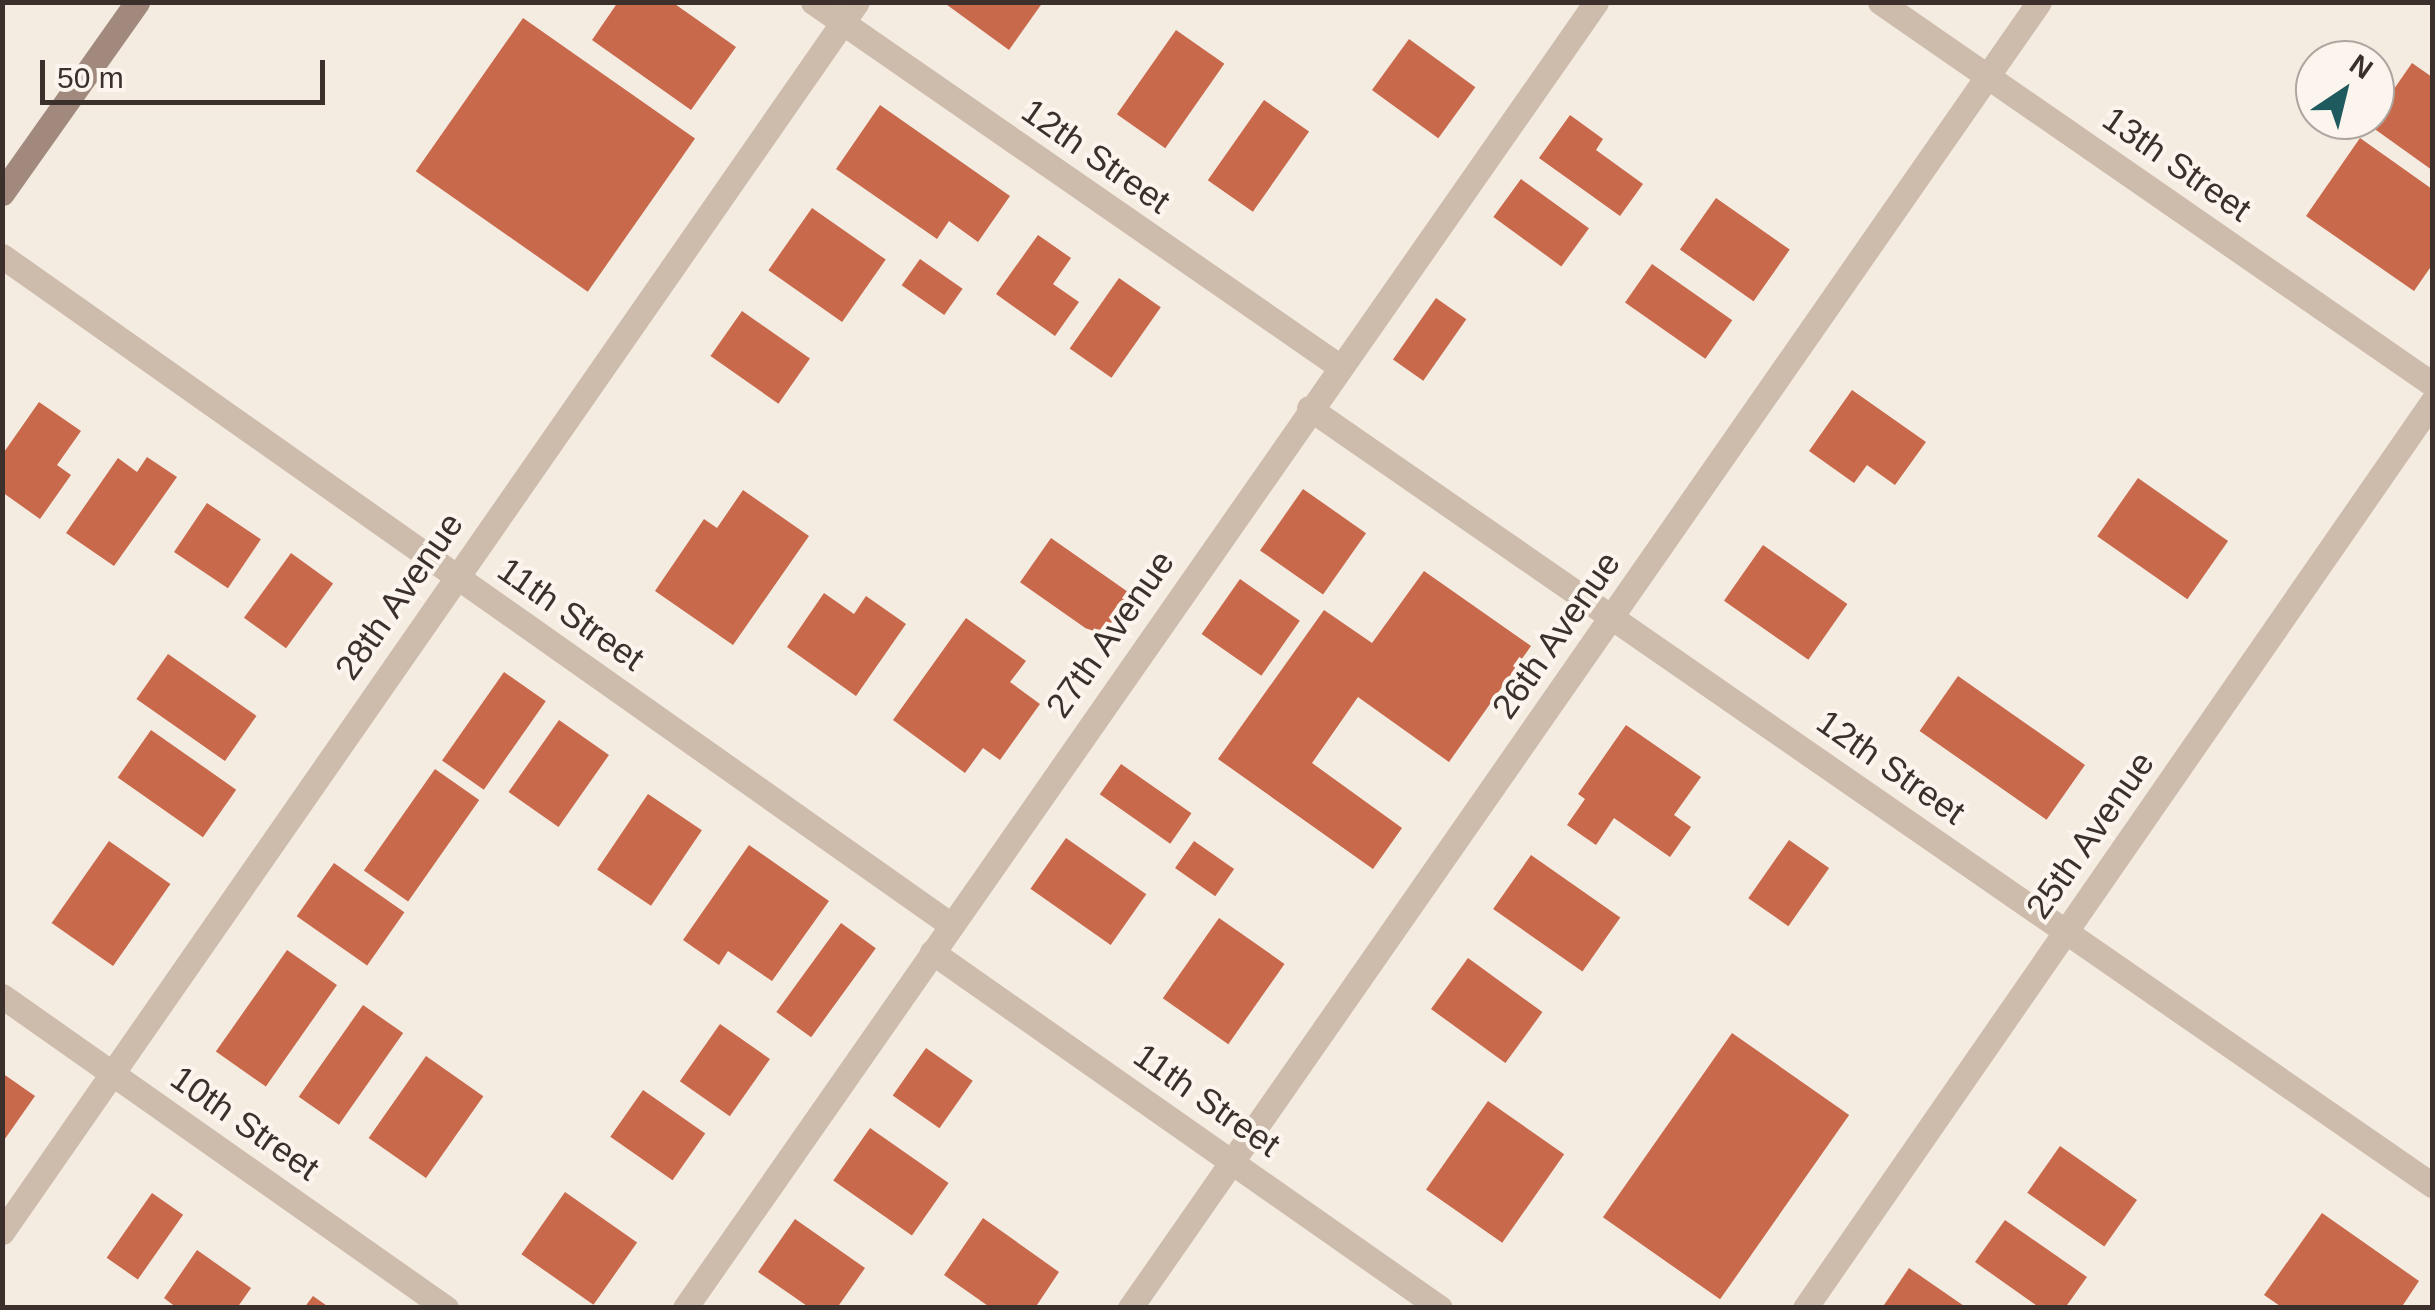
<!DOCTYPE html>
<html>
<head>
<meta charset="utf-8">
<style>
  body { margin:0 }
  #map { position:relative; width:2435px; height:1310px; overflow:hidden; background:#f4ebe1; font-family:Arial,sans-serif }
  div>[style] { position:absolute }
  .building>* { inset:0; background:#c8694b; transform-origin:0 0 }
  .street>* { height:25px; margin:-12.5px; padding:0 12.5px; transform-origin:12.5px; border-radius:12.5px; background:#cdbbac }
  .secondary>* { height:25px; margin:-12.5px; padding:0 12.5px; transform-origin:12.5px; border-radius:12.5px; background:#a18a7d }
  span { translate:-50% -50%; white-space:nowrap; text-align:center; line-height:1.15; -webkit-text-stroke:8px #fbf5ee; paint-order:stroke }
  .street-label { font-size:35px; color:#3b302b }
  .frame { position:absolute; inset:0; border:5px solid #3b302b; pointer-events:none }
  .north { position:absolute; left:2295px; top:40px; width:100px; height:100px; box-sizing:border-box; background:#fbf5ee; border:2px solid #aea6a0; border-radius:50%; rotate:35deg; font-size:28px; font-weight:700; line-height:40px; text-align:center; color:#3b302b }
  .north::after { content:''; display:block; margin:auto; width:35px; height:45px; background:#1f5a5e; clip-path:polygon(50% 0,100% 100%,50% 72%,0 100%) }
  .scale { position:absolute; left:40px; top:60px; width:285px; height:45px; box-sizing:border-box; border:5px solid #3b302b; border-top:0; padding-left:12px; font-size:30px; line-height:35px; white-space:nowrap; color:#3b302b; -webkit-text-stroke:8px #fbf5ee; paint-order:stroke }
</style>
</head>
<body>
<div id="map">
  <div class="building">
    <i style="clip-path:polygon(618px 2px,672px 2px,736px 47px,691px 110px,592px 40px)"></i>
    <i style="clip-path:polygon(943px 2px,1043px 2px,1009px 50px)"></i>
    <i style="left:523px;top:18px;width:210px;height:187px;rotate:35deg"></i>
    <i style="left:1176px;top:30px;width:59px;height:103px;rotate:35deg"></i>
    <i style="left:1409px;top:39px;width:82px;height:63px;rotate:36deg"></i>
    <i style="clip-path:polygon(2412px 63px,2432px 77px,2432px 170px,2369px 125px)"></i>
    <i style="left:1264px;top:100px;width:55px;height:98px;rotate:35deg"></i>
    <i style="clip-path:polygon(880px 105px,1010px 196px,978px 242px,949px 221px,937px 239px,836px 169px)"></i>
    <i style="clip-path:polygon(1570px 115px,1603px 139px,1596px 150px,1643px 184px,1620px 216px,1539px 158px)"></i>
    <i style="clip-path:polygon(2360px 138px,2432px 189px,2432px 265px,2414px 291px,2306px 216px)"></i>
    <i style="left:1521px;top:179px;width:84px;height:47px;rotate:36deg"></i>
    <i style="left:1716px;top:198px;width:90px;height:63px;rotate:35deg"></i>
    <i style="left:812px;top:208px;width:90px;height:76px;rotate:35deg"></i>
    <i style="clip-path:polygon(1038px 235px,1071px 258px,1053px 284px,1079px 302px,1055px 336px,996px 294px)"></i>
    <i style="left:920px;top:259px;width:52px;height:32px;rotate:35deg"></i>
    <i style="left:1652px;top:264px;width:98px;height:47px;rotate:35deg"></i>
    <i style="left:1119px;top:278px;width:51px;height:86px;rotate:35deg"></i>
    <i style="left:1436px;top:298px;width:37px;height:75px;rotate:35deg"></i>
    <i style="left:742px;top:311px;width:83px;height:55px;rotate:35deg"></i>
    <i style="clip-path:polygon(1852px 390px,1926px 442px,1895px 485px,1867px 465px,1854px 483px,1809px 451px)"></i>
    <i style="clip-path:polygon(39px 402px,81px 431px,57px 465px,71px 475px,40px 519px,2px 492px,2px 455px)"></i>
    <i style="clip-path:polygon(147px 457px,177px 477px,114px 566px,66px 533px,118px 458px,137px 472px)"></i>
    <i style="left:2138px;top:478px;width:110px;height:71px;rotate:35deg"></i>
    <i style="left:1303px;top:489px;width:77px;height:75px;rotate:35deg"></i>
    <i style="clip-path:polygon(743px 490px,809px 536px,733px 645px,655px 591px,704px 519px,717px 528px)"></i>
    <i style="left:207px;top:503px;width:65px;height:59px;rotate:34deg"></i>
    <i style="left:1051px;top:538px;width:98px;height:54px;rotate:35deg"></i>
    <i style="left:1763px;top:545px;width:103px;height:68px;rotate:35deg"></i>
    <i style="left:291px;top:553px;width:52px;height:80px;rotate:36deg"></i>
    <i style="clip-path:polygon(1424px 571px,1531px 646px,1449px 762px,1358px 697px,1312px 763px,1402px 828px,1373px 869px,1218px 759px,1324px 610px,1372px 643px)"></i>
    <i style="left:1240px;top:579px;width:73px;height:67px;rotate:35deg"></i>
    <i style="clip-path:polygon(824px 593px,854px 614px,866px 596px,906px 624px,856px 696px,787px 647px)"></i>
    <i style="clip-path:polygon(966px 618px,1026px 661px,1010px 682px,1040px 704px,1000px 760px,983px 748px,965px 773px,893px 720px)"></i>
    <i style="left:168px;top:654px;width:108px;height:55px;rotate:35deg"></i>
    <i style="left:504px;top:672px;width:51px;height:108px;rotate:35deg"></i>
    <i style="left:1958px;top:676px;width:155px;height:67px;rotate:35deg"></i>
    <i style="left:559px;top:720px;width:61px;height:88px;rotate:35deg"></i>
    <i style="clip-path:polygon(1626px 725px,1701px 777px,1674px 815px,1691px 827px,1670px 857px,1614px 818px,1596px 845px,1567px 825px,1585px 799px,1578px 794px)"></i>
    <i style="left:151px;top:730px;width:104px;height:58px;rotate:35deg"></i>
    <i style="left:1121px;top:764px;width:86px;height:37px;rotate:35deg"></i>
    <i style="left:435px;top:769px;width:54px;height:124px;rotate:35deg"></i>
    <i style="left:648px;top:794px;width:65px;height:91px;rotate:34deg"></i>
    <i style="left:1066px;top:838px;width:98px;height:62px;rotate:35deg"></i>
    <i style="left:1789px;top:840px;width:49px;height:71px;rotate:35deg"></i>
    <i style="left:109px;top:841px;width:75px;height:100px;rotate:35deg"></i>
    <i style="left:1194px;top:841px;width:49px;height:33px;rotate:35deg"></i>
    <i style="clip-path:polygon(749px 845px,829px 901px,772px 981px,728px 951px,719px 965px,683px 940px)"></i>
    <i style="left:1531px;top:855px;width:109px;height:66px;rotate:35deg"></i>
    <i style="left:334px;top:863px;width:86px;height:65px;rotate:35deg"></i>
    <i style="left:1219px;top:918px;width:80px;height:98px;rotate:35deg"></i>
    <i style="left:841px;top:923px;width:43px;height:110px;rotate:36deg"></i>
    <i style="left:287px;top:950px;width:61px;height:124px;rotate:35deg"></i>
    <i style="left:1468px;top:958px;width:92px;height:63px;rotate:36deg"></i>
    <i style="left:363px;top:1005px;width:49px;height:112px;rotate:35deg"></i>
    <i style="left:720px;top:1024px;width:61px;height:70px;rotate:35deg"></i>
    <i style="left:1732px;top:1033px;width:143px;height:225px;rotate:35deg"></i>
    <i style="left:926px;top:1048px;width:57px;height:58px;rotate:35deg"></i>
    <i style="left:426px;top:1056px;width:70px;height:100px;rotate:35deg"></i>
    <i style="clip-path:polygon(2px 1073px,35px 1096px,2px 1143px)"></i>
    <i style="left:643px;top:1090px;width:76px;height:57px;rotate:35deg"></i>
    <i style="left:1488px;top:1101px;width:93px;height:108px;rotate:35deg"></i>
    <i style="left:870px;top:1128px;width:96px;height:64px;rotate:35deg"></i>
    <i style="left:2060px;top:1146px;width:94px;height:57px;rotate:35deg"></i>
    <i style="left:565px;top:1192px;width:88px;height:76px;rotate:35deg"></i>
    <i style="left:152px;top:1193px;width:38px;height:79px;rotate:35deg"></i>
    <i style="clip-path:polygon(2322px 1213px,2419px 1281px,2401px 1308px,2283px 1308px,2264px 1295px)"></i>
    <i style="clip-path:polygon(983px 1218px,1059px 1272px,1035px 1308px,991px 1308px,944px 1275px)"></i>
    <i style="clip-path:polygon(795px 1219px,865px 1268px,837px 1308px,810px 1308px,758px 1272px)"></i>
    <i style="clip-path:polygon(2005px 1220px,2087px 1277px,2065px 1308px,2040px 1308px,1975px 1262px)"></i>
    <i style="clip-path:polygon(197px 1250px,251px 1288px,237px 1308px,177px 1308px,164px 1298px)"></i>
    <i style="clip-path:polygon(1909px 1268px,1967px 1308px,1882px 1308px)"></i>
    <i style="clip-path:polygon(313px 1296px,330px 1308px,304px 1308px)"></i>
  </div>
  <div class="street">
    <i style="left:813px;top:2px;width:640px;rotate:34.68deg"></i>
    <i style="left:1880px;top:2px;width:671px;rotate:34.68deg"></i>
    <i style="left:2px;top:256px;width:1161px;rotate:35.18deg"></i>
    <i style="left:1309px;top:408px;width:1366px;rotate:34.68deg"></i>
    <i style="left:932px;top:952px;width:620px;rotate:35.02deg"></i>
    <i style="left:2px;top:996px;width:543px;rotate:35.1deg"></i>
    <i style="left:2px;top:1232px;width:1498px;rotate:-55.2deg"></i>
    <i style="left:685px;top:1308px;width:1592px;rotate:-55.1deg"></i>
    <i style="left:1130px;top:1308px;width:1591px;rotate:-55.16deg"></i>
    <i style="left:1805px;top:1308px;width:1102px;rotate:-55.31deg"></i>
  </div>
  <div class="secondary">
    <i style="left:2px;top:193px;width:234px;rotate:-54.7deg"></i>
  </div>
  <div class="street-label">
    <span style="left:1096px;top:156px;rotate:35deg">12th Street</span>
    <span style="left:2177px;top:164px;rotate:35deg">13th Street</span>
    <span style="left:399px;top:596px;rotate:-55deg">28th Avenue</span>
    <span style="left:571px;top:614px;rotate:35deg">11th Street</span>
    <span style="left:1110px;top:634px;rotate:-55deg">27th Avenue</span>
    <span style="left:1556px;top:635px;rotate:-55deg">26th Avenue</span>
    <span style="left:1891px;top:767px;rotate:35deg">12th Street</span>
    <span style="left:2090px;top:835px;rotate:-55deg">25th Avenue</span>
    <span style="left:1207px;top:1100px;rotate:35deg">11th Street</span>
    <span style="left:245px;top:1123px;rotate:35deg">10th Street</span>
  </div>
  <div class="frame"></div>
  <div class="north">N</div>
  <div class="scale">50 m</div>
</div>
</body>
</html>
